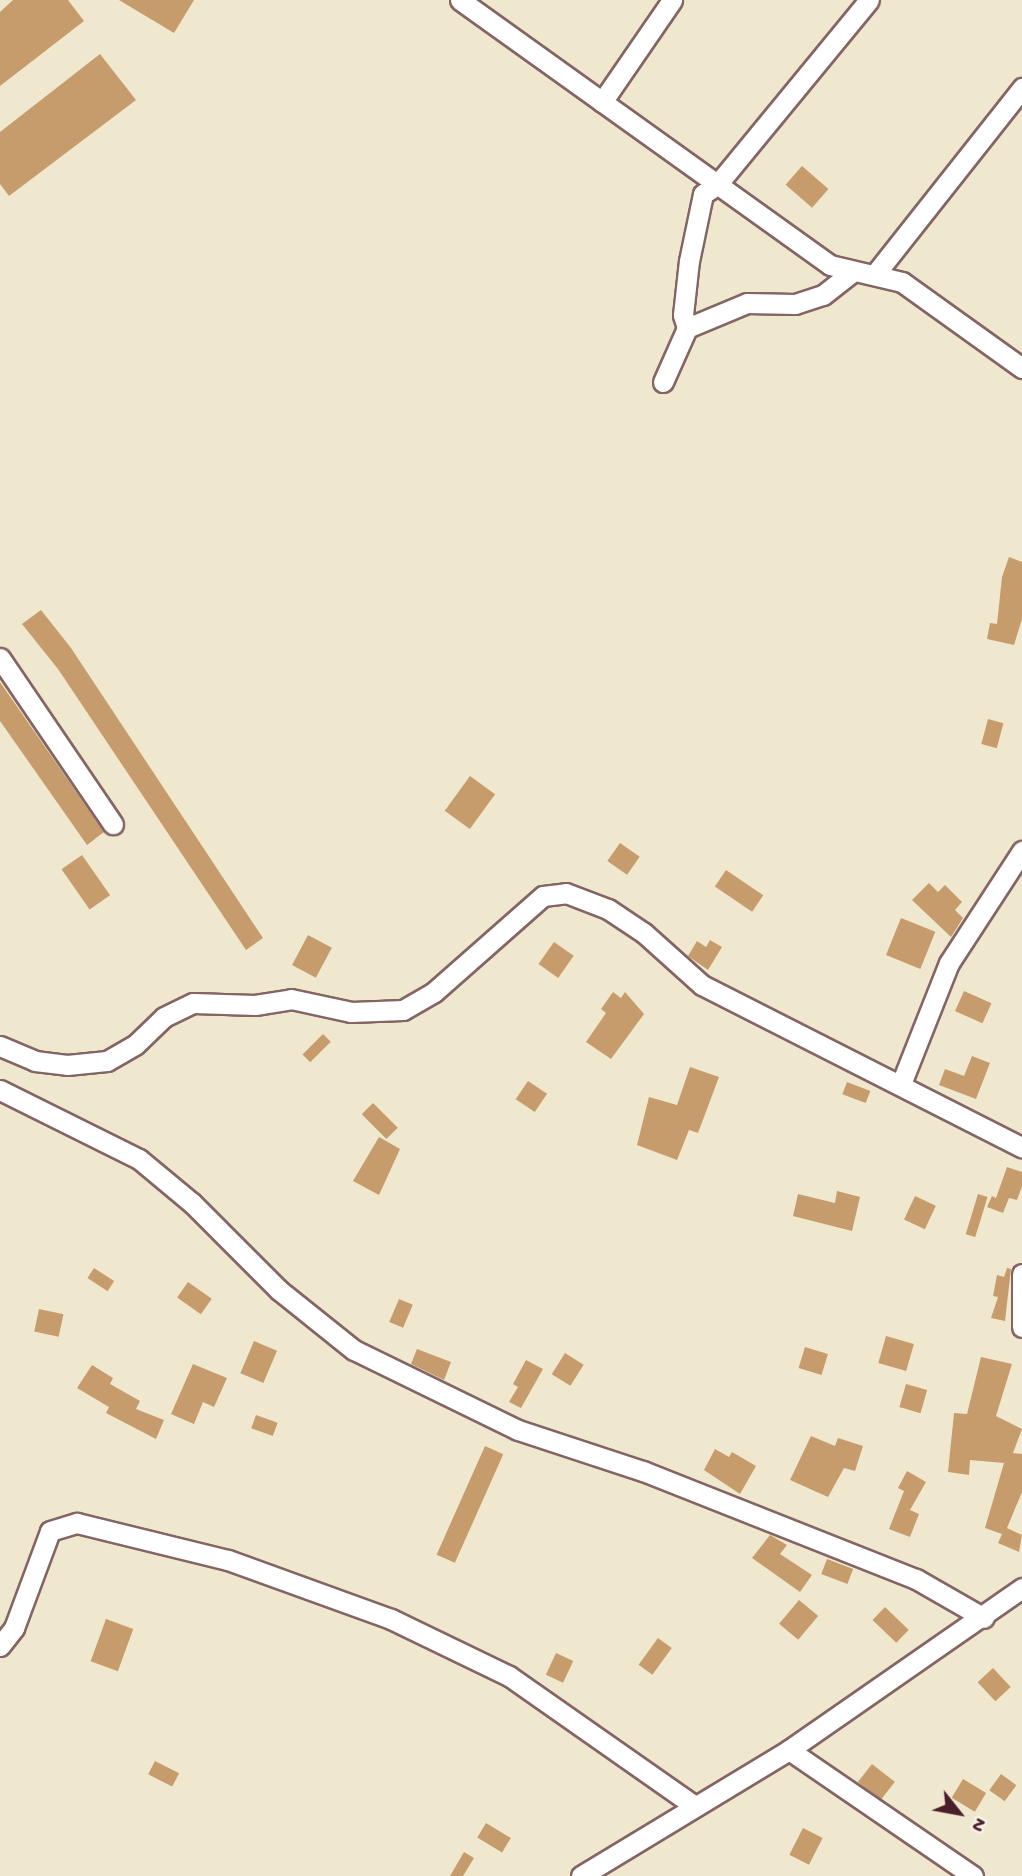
<!DOCTYPE html>
<html>
<head>
<meta charset="utf-8">
<style>
  body { margin:0 }
  #map { position:relative; width:1022px; height:1876px; overflow:hidden; background:#efe8cf; font-family:"Gochi Hand",sans-serif }
  div>[style] { position:absolute }
  .building>* { inset:0; background:#c79c6d; transform-origin:0 0 }
  .roads { filter:drop-shadow(2px 0 #846564) drop-shadow(-2px 0 #846564) drop-shadow(0 2px #846564) drop-shadow(0 -2px #846564) }
  .minor>* { height:19px; margin:-9.5px; padding:0 9.5px; transform-origin:9.5px; border-radius:9.5px; background:#fff }
  span { translate:-50% -50%; white-space:nowrap; text-align:center; line-height:1.15; -webkit-text-stroke:7px #f7f3e8; paint-order:stroke }
  .north { position:absolute; left:924px; top:1778px; width:70px; height:70px; -webkit-text-stroke:5px #f7f3e8; paint-order:stroke; rotate:121deg; font-size:19px; font-weight:700; line-height:28px; text-align:center; color:#4a1f2b }
  .north::after { content:''; display:block; margin:auto; width:24px; height:32px; background:#4a1f2b; clip-path:polygon(50% 0,100% 100%,50% 72%,0 100%) }
</style>
</head>
<body>
<div id="map">
  <div class="building">
    <i style="clip-path:polygon(13px 0,68px 0,84px 21px,0 86px,0 12px)"></i>
    <i style="clip-path:polygon(119px 0,194px 0,174px 33px)"></i>
    <i style="clip-path:polygon(100px 54px,136px 100px,9px 196px,0 184px,0 132px)"></i>
    <i style="left:802px;top:166px;width:35px;height:25px;rotate:41deg"></i>
    <i style="clip-path:polygon(1009px 557px,1022px 562px,1022px 619px,1014px 645px,987px 639px,990px 623px,997px 624px,1002px 577px)"></i>
    <i style="clip-path:polygon(41px 610px,71px 648px,263px 938px,246px 950px,58px 669px,22px 624px)"></i>
    <i style="clip-path:polygon(0 682px,104px 832px,87px 845px,0 721px)"></i>
    <i style="left:988px;top:719px;width:16px;height:26px;rotate:15deg"></i>
    <i style="left:470px;top:776px;width:31px;height:43px;rotate:36deg"></i>
    <i style="left:620px;top:843px;width:24px;height:22px;rotate:35deg"></i>
    <i style="left:82px;top:855px;width:49px;height:25px;rotate:55deg"></i>
    <i style="left:726px;top:870px;width:45px;height:20px;rotate:34deg"></i>
    <i style="clip-path:polygon(929px 883px,938px 892px,945px 885px,962px 902px,955px 910px,963px 918px,951px 937px,912px 900px)"></i>
    <i style="left:901px;top:918px;width:37px;height:40px;rotate:22deg"></i>
    <i style="left:308px;top:935px;width:27px;height:34px;rotate:28deg"></i>
    <i style="clip-path:polygon(710px 940px,722px 947px,708px 970px,688px 956px,697px 941px,706px 947px)"></i>
    <i style="left:554px;top:942px;width:24px;height:27px;rotate:35deg"></i>
    <i style="left:964px;top:991px;width:30px;height:22px;rotate:24deg"></i>
    <i style="clip-path:polygon(613px 992px,621px 998px,625px 992px,644px 1014px,611px 1059px,586px 1042px,606px 1013px,601px 1009px)"></i>
    <i style="left:323px;top:1034px;width:11px;height:29px;rotate:45deg"></i>
    <i style="clip-path:polygon(972px 1056px,990px 1063px,976px 1099px,939px 1085px,945px 1069px,964px 1076px)"></i>
    <i style="clip-path:polygon(690px 1067px,719px 1077px,698px 1133px,689px 1130px,677px 1160px,637px 1145px,649px 1097px,677px 1105px)"></i>
    <i style="left:528px;top:1081px;width:23px;height:22px;rotate:34deg"></i>
    <i style="left:847px;top:1082px;width:25px;height:13px;rotate:21deg"></i>
    <i style="left:373px;top:1103px;width:35px;height:16px;rotate:45deg"></i>
    <i style="clip-path:polygon(379px 1137px,400px 1149px,379px 1195px,353px 1181px)"></i>
    <i style="clip-path:polygon(1007px 1167px,1022px 1172px,1022px 1186px,1017px 1200px,1009px 1198px,1003px 1213px,987px 1207px,992px 1196px,996px 1198px)"></i>
    <i style="clip-path:polygon(837px 1191px,860px 1197px,852px 1231px,793px 1216px,798px 1194px,835px 1203px)"></i>
    <i style="left:978px;top:1194px;width:10px;height:42px;rotate:17deg"></i>
    <i style="left:915px;top:1196px;width:23px;height:26px;rotate:25deg"></i>
    <i style="left:94px;top:1268px;width:24px;height:12px;rotate:33deg"></i>
    <i style="clip-path:polygon(1007px 1268px,1011px 1269px,1005px 1321px,991px 1318px,998px 1297px,993px 1296px,997px 1275px,1004px 1277px)"></i>
    <i style="left:188px;top:1282px;width:29px;height:19px;rotate:35deg"></i>
    <i style="left:399px;top:1299px;width:15px;height:25px;rotate:23deg"></i>
    <i style="left:39px;top:1309px;width:25px;height:23px;rotate:12deg"></i>
    <i style="left:886px;top:1336px;width:29px;height:28px;rotate:16deg"></i>
    <i style="left:254px;top:1341px;width:25px;height:35px;rotate:23deg"></i>
    <i style="left:805px;top:1347px;width:24px;height:22px;rotate:17deg"></i>
    <i style="clip-path:polygon(417px 1349px,451px 1362px,444px 1380px,411px 1364px)"></i>
    <i style="left:565px;top:1353px;width:22px;height:25px;rotate:32deg"></i>
    <i style="clip-path:polygon(981px 1357px,1012px 1364px,996px 1416px,1022px 1429px,1013px 1453px,1022px 1454px,1022px 1492px,1007px 1528px,1022px 1535px,1019px 1552px,998px 1543px,1002px 1534px,985px 1528px,1004px 1463px,970px 1460px,969px 1475px,948px 1472px,954px 1413px,967px 1414px)"></i>
    <i style="clip-path:polygon(526px 1360px,543px 1369px,521px 1408px,509px 1402px,518px 1387px,513px 1384px)"></i>
    <i style="clip-path:polygon(193px 1364px,227px 1378px,214px 1407px,203px 1402px,194px 1424px,171px 1414px)"></i>
    <i style="clip-path:polygon(92px 1365px,113px 1378px,110px 1384px,140px 1401px,136px 1409px,164px 1420px,156px 1439px,106px 1413px,109px 1407px,77px 1388px)"></i>
    <i style="left:906px;top:1384px;width:22px;height:24px;rotate:16deg"></i>
    <i style="left:256px;top:1415px;width:23px;height:14px;rotate:20deg"></i>
    <i style="clip-path:polygon(811px 1436px,835px 1446px,838px 1438px,863px 1446px,855px 1471px,844px 1468px,828px 1497px,790px 1480px)"></i>
    <i style="left:485px;top:1446px;width:20px;height:119px;rotate:24deg"></i>
    <i style="clip-path:polygon(715px 1449px,729px 1457px,732px 1452px,756px 1466px,740px 1494px,704px 1470px)"></i>
    <i style="clip-path:polygon(907px 1471px,926px 1482px,910px 1510px,919px 1514px,910px 1537px,889px 1529px,904px 1491px,898px 1488px)"></i>
    <i style="clip-path:polygon(770px 1535px,787px 1545px,780px 1554px,812px 1575px,800px 1592px,752px 1558px)"></i>
    <i style="left:827px;top:1559px;width:28px;height:16px;rotate:21deg"></i>
    <i style="left:799px;top:1600px;width:25px;height:31px;rotate:40deg"></i>
    <i style="left:885px;top:1607px;width:33px;height:18px;rotate:44deg"></i>
    <i style="left:106px;top:1619px;width:29px;height:45px;rotate:20deg"></i>
    <i style="left:658px;top:1638px;width:17px;height:33px;rotate:36deg"></i>
    <i style="left:556px;top:1653px;width:19px;height:24px;rotate:25deg"></i>
    <i style="left:993px;top:1668px;width:26px;height:21px;rotate:47deg"></i>
    <i style="left:155px;top:1761px;width:27px;height:15px;rotate:27deg"></i>
    <i style="left:872px;top:1764px;width:29px;height:23px;rotate:38deg"></i>
    <i style="left:1001px;top:1774px;width:19px;height:20px;rotate:36deg"></i>
    <i style="left:963px;top:1779px;width:27px;height:22px;rotate:31deg"></i>
    <i style="left:486px;top:1823px;width:29px;height:17px;rotate:31deg"></i>
    <i style="left:803px;top:1828px;width:22px;height:30px;rotate:27deg"></i>
    <i style="clip-path:polygon(464px 1852px,474px 1858px,463px 1876px,450px 1876px)"></i>
  </div>
  <div class="roads">
    <div class="minor">
      <i style="left:460px;top:0;width:455px;rotate:35.6deg"></i>
      <i style="left:830px;top:265px;width:74px;rotate:13.3deg"></i>
      <i style="left:902px;top:282px;width:148px;rotate:35.6deg"></i>
      <i style="left:602px;top:102px;width:124px;rotate:-55.5deg"></i>
      <i style="left:876px;top:273px;width:236px;rotate:-51.7deg"></i>
      <i style="left:687px;top:328px;width:65px;rotate:-22.6deg"></i>
      <i style="left:747px;top:303px;width:48px;rotate:1.2deg"></i>
      <i style="left:795px;top:304px;width:29px;rotate:-18deg"></i>
      <i style="left:823px;top:295px;width:36px;rotate:-38deg"></i>
      <i style="left:663px;top:382px;width:59px;rotate:-66deg"></i>
      <i style="left:687px;top:328px;width:14px;rotate:-107deg"></i>
      <i style="left:683px;top:315px;width:54px;rotate:-83.7deg"></i>
      <i style="left:689px;top:261px;width:68px;rotate:-78.2deg"></i>
      <i style="left:703px;top:194px;width:17px;rotate:-33deg"></i>
      <i style="left:717px;top:185px;width:239px;rotate:-50.6deg"></i>
      <i style="left:0;top:658px;width:201px;rotate:55.8deg"></i>
      <i style="left:0;top:1046px;width:38px;rotate:23deg"></i>
      <i style="left:35px;top:1061px;width:32px;rotate:7deg"></i>
      <i style="left:67px;top:1065px;width:40px;rotate:-5.7deg"></i>
      <i style="left:107px;top:1061px;width:32px;rotate:-30deg"></i>
      <i style="left:135px;top:1045px;width:40px;rotate:-44deg"></i>
      <i style="left:164px;top:1017px;width:32px;rotate:-26deg"></i>
      <i style="left:193px;top:1003px;width:62px;rotate:1.8deg"></i>
      <i style="left:255px;top:1005px;width:36px;rotate:-9deg"></i>
      <i style="left:291px;top:999px;width:61px;rotate:12.2deg"></i>
      <i style="left:351px;top:1012px;width:52px;rotate:-2.2deg"></i>
      <i style="left:403px;top:1010px;width:36px;rotate:-30deg"></i>
      <i style="left:434px;top:992px;width:145px;rotate:-41.4deg"></i>
      <i style="left:543px;top:896px;width:23px;rotate:-7deg"></i>
      <i style="left:566px;top:893px;width:45px;rotate:20.9deg"></i>
      <i style="left:608px;top:909px;width:43px;rotate:33.7deg"></i>
      <i style="left:644px;top:933px;width:78px;rotate:41.9deg"></i>
      <i style="left:702px;top:985px;width:359px;rotate:26.9deg"></i>
      <i style="left:901px;top:1084px;width:130px;rotate:-68.4deg"></i>
      <i style="left:949px;top:963px;width:134px;rotate:-56.9deg"></i>
      <i style="left:0;top:1090px;width:155px;rotate:26.4deg"></i>
      <i style="left:139px;top:1159px;width:69px;rotate:39.7deg"></i>
      <i style="left:192px;top:1203px;width:123px;rotate:45deg"></i>
      <i style="left:279px;top:1290px;width:96px;rotate:38.7deg"></i>
      <i style="left:354px;top:1350px;width:182px;rotate:26deg"></i>
      <i style="left:518px;top:1430px;width:132px;rotate:18.2deg"></i>
      <i style="left:643px;top:1471px;width:294px;rotate:21.6deg"></i>
      <i style="left:916px;top:1579px;width:78px;rotate:29.8deg"></i>
      <i style="left:1022px;top:1274px;width:53px;rotate:90deg"></i>
      <i style="left:0;top:1646px;width:23px;rotate:-52deg"></i>
      <i style="left:14px;top:1628px;width:103px;rotate:-69.6deg"></i>
      <i style="left:50px;top:1531px;width:28px;rotate:-17deg"></i>
      <i style="left:77px;top:1523px;width:155px;rotate:13.8deg"></i>
      <i style="left:228px;top:1560px;width:173px;rotate:19.9deg"></i>
      <i style="left:391px;top:1619px;width:131px;rotate:25.8deg"></i>
      <i style="left:509px;top:1676px;width:227px;rotate:35deg"></i>
      <i style="left:789px;top:1750px;width:223px;rotate:34.4deg"></i>
      <i style="left:581px;top:1876px;width:243px;rotate:-31.2deg"></i>
      <i style="left:789px;top:1750px;width:284px;rotate:-34.8deg"></i>
    </div>
  </div>
  <div class="north">N</div>
</div>
</body>
</html>
